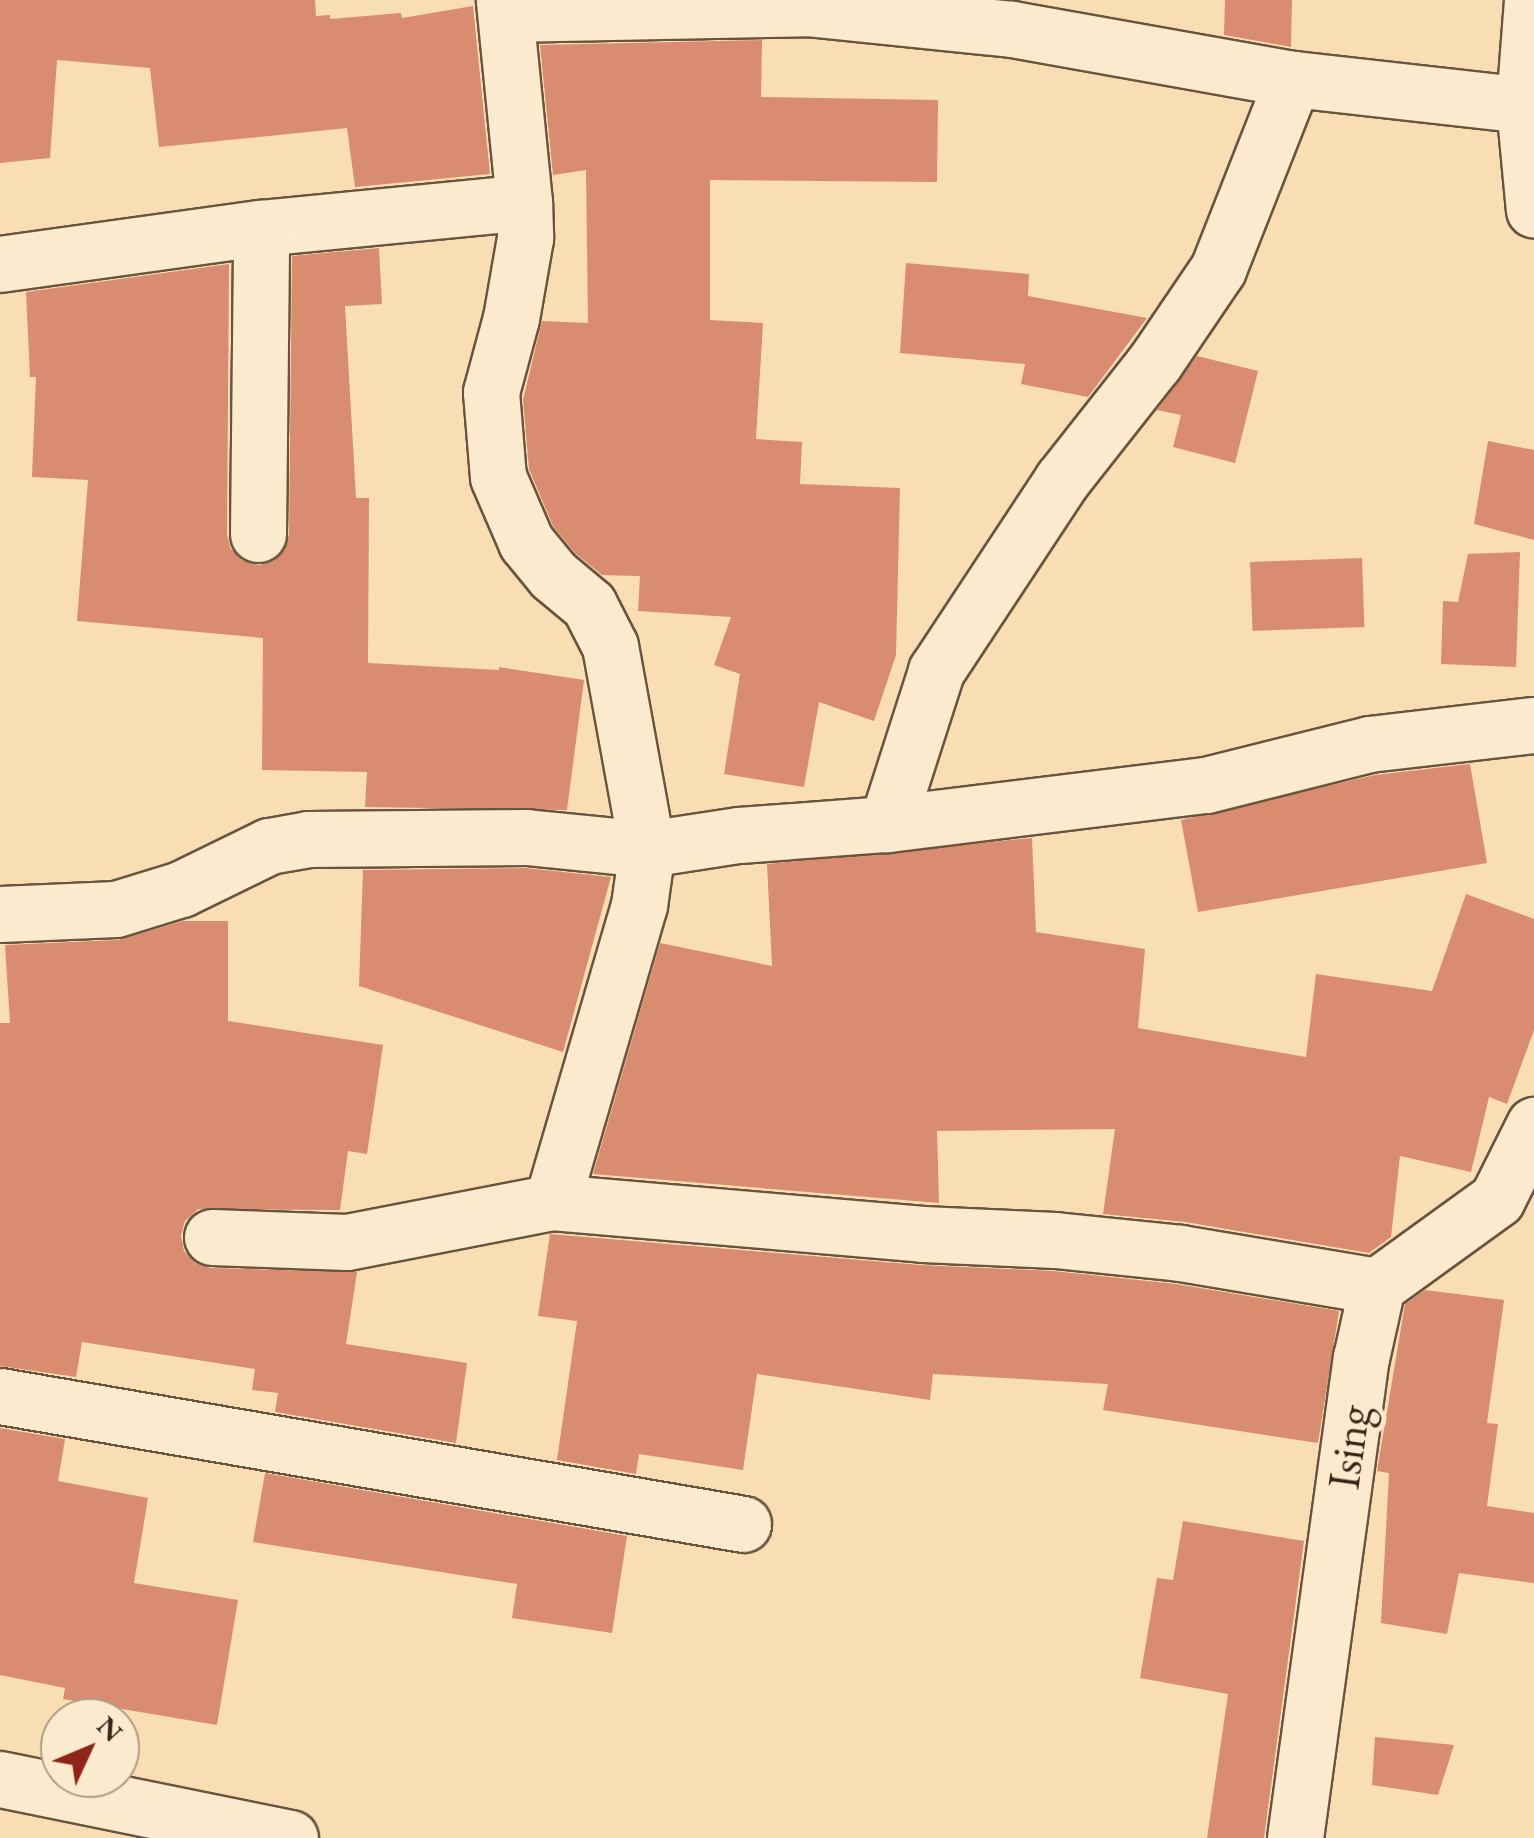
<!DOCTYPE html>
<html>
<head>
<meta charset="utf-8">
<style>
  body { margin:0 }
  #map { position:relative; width:1534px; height:1838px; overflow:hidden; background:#f9deb3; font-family:"EB Garamond",serif }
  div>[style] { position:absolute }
  .building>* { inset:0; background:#d98c70; transform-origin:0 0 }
  .roads { filter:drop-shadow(2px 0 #695440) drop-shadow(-2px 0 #695440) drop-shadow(0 2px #695440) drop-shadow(0 -2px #695440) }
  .street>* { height:55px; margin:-27.5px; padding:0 27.5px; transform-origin:27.5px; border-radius:27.5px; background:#fbeace }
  span { translate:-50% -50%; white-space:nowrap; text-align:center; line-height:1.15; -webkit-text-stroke:10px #fbeace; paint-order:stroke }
  .street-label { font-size:45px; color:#392619 }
  .north { position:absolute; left:40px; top:1698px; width:100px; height:100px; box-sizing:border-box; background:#fbeace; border:2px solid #ad9c86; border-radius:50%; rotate:46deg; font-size:28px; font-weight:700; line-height:40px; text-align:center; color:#392619 }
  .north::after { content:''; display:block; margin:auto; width:35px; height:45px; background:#8f2418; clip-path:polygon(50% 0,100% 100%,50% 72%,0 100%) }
</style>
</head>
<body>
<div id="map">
  <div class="building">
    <i style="clip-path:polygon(0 0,315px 0,316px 16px,330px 15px,330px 19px,401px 13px,402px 18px,473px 6px,490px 174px,355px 187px,347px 128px,159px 147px,150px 68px,57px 60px,50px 158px,0 163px)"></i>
    <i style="clip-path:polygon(1225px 0,1292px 0,1291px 47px,1224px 35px)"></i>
    <i style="clip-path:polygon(762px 40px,761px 97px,938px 100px,937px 182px,710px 180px,710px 320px,763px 323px,756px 439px,802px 442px,800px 484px,900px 488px,896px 655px,874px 721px,819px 702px,804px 787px,724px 774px,740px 674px,714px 665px,731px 617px,638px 611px,640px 576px,602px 575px,575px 553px,553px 526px,529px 469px,523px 400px,542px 321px,588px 323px,586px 170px,553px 175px,540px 45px)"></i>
    <i style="clip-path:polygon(379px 248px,382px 304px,345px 306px,356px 498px,369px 498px,368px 663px,499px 670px,499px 667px,584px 680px,567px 810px,365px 807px,367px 772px,262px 770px,263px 638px,77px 621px,88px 480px,32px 477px,36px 377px,30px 377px,26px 292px,229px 264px,227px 534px,230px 548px,241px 560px,259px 565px,274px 561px,284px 551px,289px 534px,292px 256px)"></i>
    <i style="clip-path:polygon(906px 263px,1029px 274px,1028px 296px,1147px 318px,1088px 397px,1021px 384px,1025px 364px,900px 353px)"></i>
    <i style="clip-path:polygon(1197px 356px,1258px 371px,1235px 463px,1173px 447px,1181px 415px,1157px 410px)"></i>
    <i style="clip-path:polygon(1488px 441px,1534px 450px,1534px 540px,1474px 524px)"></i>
    <i style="clip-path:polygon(1520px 552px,1516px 667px,1441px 664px,1443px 601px,1458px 602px,1468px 554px)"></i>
    <i style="left:1362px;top:558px;width:69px;height:112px;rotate:88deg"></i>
    <i style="clip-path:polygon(1470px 764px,1487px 863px,1198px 912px,1181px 820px,1375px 775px)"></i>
    <i style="clip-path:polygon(1032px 838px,1036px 932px,1145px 949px,1138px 1028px,1306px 1057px,1316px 974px,1432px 991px,1466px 894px,1534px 919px,1534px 1030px,1507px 1104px,1489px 1097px,1471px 1172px,1400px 1156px,1391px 1237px,1369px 1253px,1185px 1222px,1103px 1214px,1115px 1129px,937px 1131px,939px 1203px,593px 1174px,660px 943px,772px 966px,767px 864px)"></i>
    <i style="clip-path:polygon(525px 868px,611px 877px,563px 1052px,359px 986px,363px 870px)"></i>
    <i style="clip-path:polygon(183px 921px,228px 921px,228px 1021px,383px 1045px,367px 1154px,348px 1151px,340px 1210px,198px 1209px,185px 1221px,181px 1235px,184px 1251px,195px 1263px,211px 1268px,357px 1272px,346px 1344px,467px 1363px,456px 1443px,275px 1412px,278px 1393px,252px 1390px,255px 1369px,82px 1342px,76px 1377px,0 1366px,0 1023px,10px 1023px,5px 945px,118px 940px)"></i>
    <i style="clip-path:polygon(550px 1234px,920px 1265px,1053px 1271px,1176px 1284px,1339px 1311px,1318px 1443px,1103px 1410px,1108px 1384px,933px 1374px,930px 1400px,757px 1374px,743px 1470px,639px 1454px,636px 1474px,557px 1460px,577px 1321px,538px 1316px)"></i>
    <i style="clip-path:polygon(1425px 1290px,1504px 1300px,1487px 1423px,1498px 1424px,1487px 1506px,1534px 1513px,1534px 1583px,1459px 1573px,1447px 1634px,1381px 1623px,1389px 1473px,1377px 1471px,1405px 1304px)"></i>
    <i style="clip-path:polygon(0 1428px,65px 1439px,58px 1481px,148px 1498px,134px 1583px,238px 1600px,217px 1725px,63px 1699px,65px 1688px,0 1675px)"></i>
    <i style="clip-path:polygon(265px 1473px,627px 1536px,612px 1633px,512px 1618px,517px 1584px,253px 1542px)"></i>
    <i style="clip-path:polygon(1183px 1521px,1304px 1541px,1264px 1838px,1207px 1838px,1228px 1694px,1140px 1678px,1157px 1578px,1173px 1580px)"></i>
    <i style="clip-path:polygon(1375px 1737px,1454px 1745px,1438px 1795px,1372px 1785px)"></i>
  </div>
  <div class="roads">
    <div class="street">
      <i style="left:1532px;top:0;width:105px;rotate:94.4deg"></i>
      <i style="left:1524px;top:105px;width:105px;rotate:84.6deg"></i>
      <i style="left:507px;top:14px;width:299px;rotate:-1.1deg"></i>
      <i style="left:806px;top:8px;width:207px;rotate:5.8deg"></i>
      <i style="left:1012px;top:29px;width:285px;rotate:10.1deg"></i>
      <i style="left:1293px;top:79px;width:232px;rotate:6.4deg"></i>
      <i style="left:524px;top:202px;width:36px;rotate:88deg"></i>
      <i style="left:525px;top:238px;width:81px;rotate:99.9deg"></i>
      <i style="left:511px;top:318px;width:77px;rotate:105.1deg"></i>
      <i style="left:491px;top:392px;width:85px;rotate:85.3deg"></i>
      <i style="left:498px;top:477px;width:71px;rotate:66.7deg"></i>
      <i style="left:526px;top:542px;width:43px;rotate:50.7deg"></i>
      <i style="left:553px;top:575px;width:47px;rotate:39.8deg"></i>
      <i style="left:589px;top:605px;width:46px;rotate:62.9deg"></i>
      <i style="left:610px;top:646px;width:206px;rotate:79.7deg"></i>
      <i style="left:647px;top:849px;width:57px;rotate:98.1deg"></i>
      <i style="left:639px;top:905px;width:309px;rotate:106.3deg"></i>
      <i style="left:0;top:264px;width:263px;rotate:-7.9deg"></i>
      <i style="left:261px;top:228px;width:264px;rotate:-5.6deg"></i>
      <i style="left:524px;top:202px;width:203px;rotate:-95.7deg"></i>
      <i style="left:258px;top:534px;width:306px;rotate:-89.4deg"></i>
      <i style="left:887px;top:824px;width:161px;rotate:-72.2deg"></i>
      <i style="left:936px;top:671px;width:229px;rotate:-56.6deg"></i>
      <i style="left:1062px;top:480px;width:150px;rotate:-51.8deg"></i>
      <i style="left:1155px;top:362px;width:112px;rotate:-55.9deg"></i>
      <i style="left:1218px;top:269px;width:204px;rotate:-68.5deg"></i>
      <i style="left:0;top:914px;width:116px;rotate:-2.5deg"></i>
      <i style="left:116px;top:909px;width:68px;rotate:-17.1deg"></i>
      <i style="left:181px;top:889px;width:98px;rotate:-26deg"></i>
      <i style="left:269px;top:846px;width:40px;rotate:-10deg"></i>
      <i style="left:308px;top:839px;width:218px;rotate:-0.5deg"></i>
      <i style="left:526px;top:837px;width:122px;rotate:5.7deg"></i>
      <i style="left:647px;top:849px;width:93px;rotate:-8.7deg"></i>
      <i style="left:739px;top:835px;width:148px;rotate:-4.3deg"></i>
      <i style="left:887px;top:824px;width:321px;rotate:-7deg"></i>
      <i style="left:1206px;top:785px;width:168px;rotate:-14.1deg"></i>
      <i style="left:1369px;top:744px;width:166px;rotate:-6.6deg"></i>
      <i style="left:212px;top:1237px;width:135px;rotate:2.1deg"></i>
      <i style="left:347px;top:1242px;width:209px;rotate:-11deg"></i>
      <i style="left:552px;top:1202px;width:372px;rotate:4.9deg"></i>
      <i style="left:923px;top:1234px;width:132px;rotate:2.6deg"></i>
      <i style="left:1055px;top:1240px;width:126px;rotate:5.9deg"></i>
      <i style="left:1180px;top:1253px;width:200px;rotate:9.5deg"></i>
      <i style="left:0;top:1396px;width:754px;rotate:9.77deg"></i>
      <i style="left:0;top:1779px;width:296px;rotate:11.5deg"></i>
      <i style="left:1295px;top:1838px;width:485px;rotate:-82.2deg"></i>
      <i style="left:1361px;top:1358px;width:74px;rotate:-77.5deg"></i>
      <i style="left:1377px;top:1286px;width:148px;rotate:-35.9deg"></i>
      <i style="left:1497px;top:1199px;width:83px;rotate:-63.4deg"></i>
    </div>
  </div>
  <div class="street-label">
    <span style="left:1349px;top:1447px;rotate:-82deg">Ising</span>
  </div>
  <div class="north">N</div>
</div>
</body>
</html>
